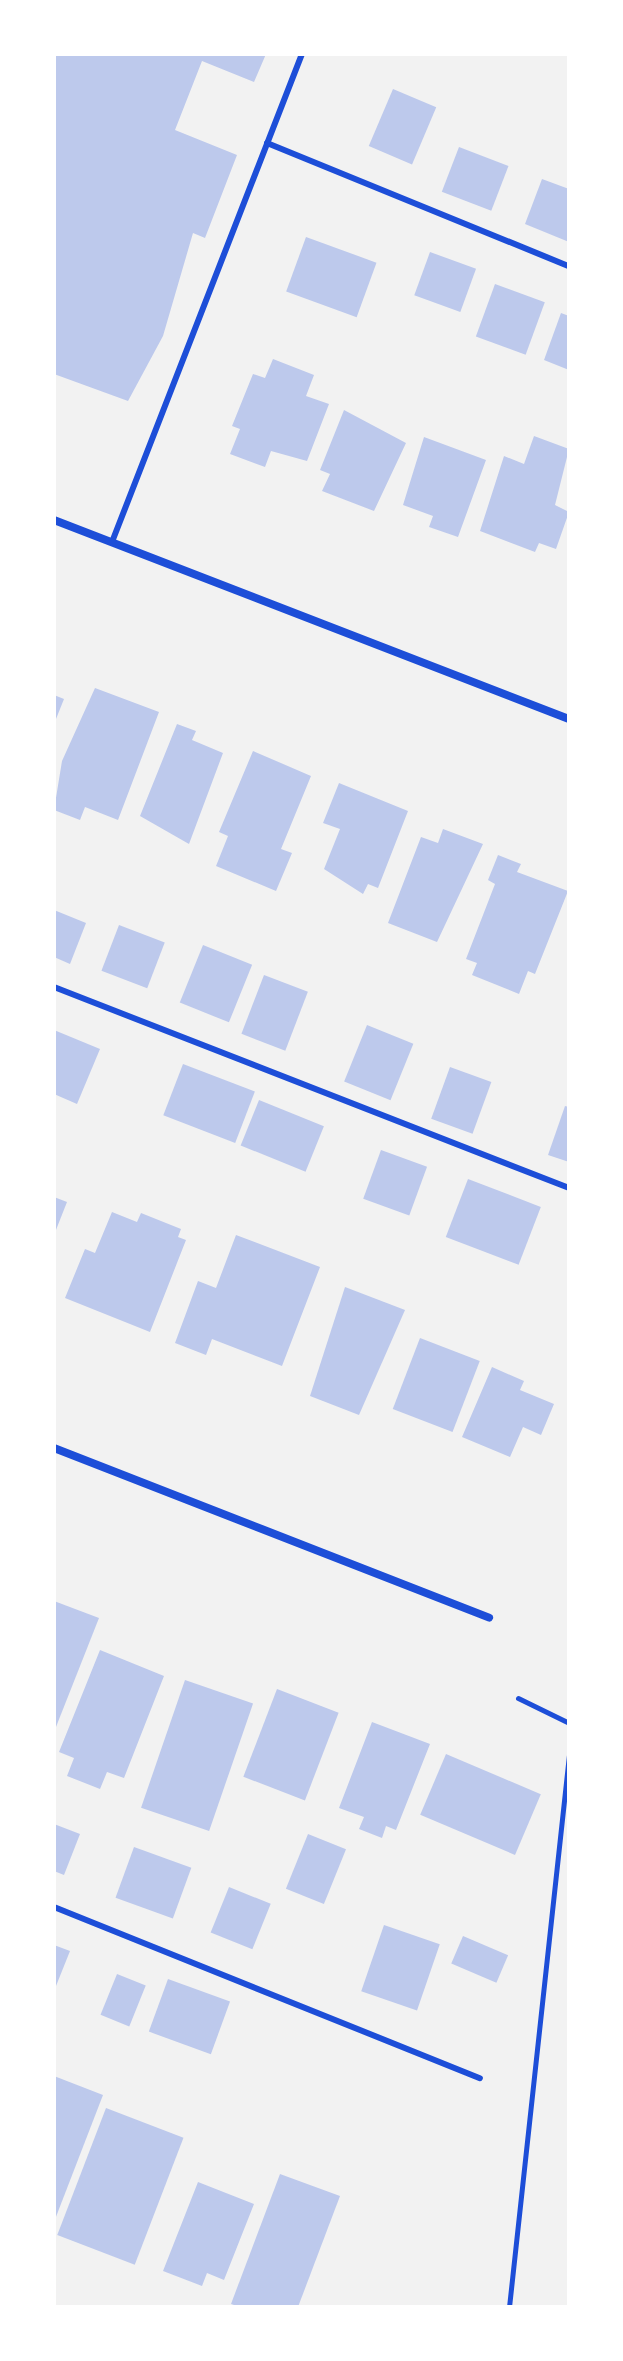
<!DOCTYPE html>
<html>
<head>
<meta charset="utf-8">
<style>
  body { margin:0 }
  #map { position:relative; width:623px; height:2361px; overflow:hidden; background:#f2f2f2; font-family:"Archivo Narrow",sans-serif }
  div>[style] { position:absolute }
  .building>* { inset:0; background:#bdc9ec; transform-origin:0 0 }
  .path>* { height:5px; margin:-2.5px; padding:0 2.5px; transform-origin:2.5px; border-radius:2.5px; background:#1d4ed8 }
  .service>* { height:6px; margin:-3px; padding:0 3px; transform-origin:3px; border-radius:3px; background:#1d4ed8 }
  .minor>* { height:8px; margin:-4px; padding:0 4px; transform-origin:4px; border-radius:4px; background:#1d4ed8 }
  span { translate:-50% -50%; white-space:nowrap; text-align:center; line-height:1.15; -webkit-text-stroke:8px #fff; paint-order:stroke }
  .frame { position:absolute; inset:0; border:56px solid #fff; pointer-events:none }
</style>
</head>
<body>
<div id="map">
  <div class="building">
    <i style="clip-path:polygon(54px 54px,266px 54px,254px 82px,202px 61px,175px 130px,237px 155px,205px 238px,193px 233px,163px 336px,128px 401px,54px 374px)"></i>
    <i style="left:393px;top:89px;width:47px;height:62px;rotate:23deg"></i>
    <i style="left:459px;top:147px;width:53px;height:48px;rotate:21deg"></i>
    <i style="clip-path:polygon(542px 179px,569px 189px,569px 242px,525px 224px)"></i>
    <i style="left:306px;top:237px;width:75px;height:58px;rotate:20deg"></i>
    <i style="left:430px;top:252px;width:49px;height:46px;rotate:20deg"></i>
    <i style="left:495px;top:284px;width:53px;height:56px;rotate:20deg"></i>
    <i style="clip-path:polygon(561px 313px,569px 316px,569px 370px,544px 360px)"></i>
    <i style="clip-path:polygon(273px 359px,314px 375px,306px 396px,329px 404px,307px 461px,271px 451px,265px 467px,230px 454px,240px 429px,232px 426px,253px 374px,265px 378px)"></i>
    <i style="clip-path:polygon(344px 410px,406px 443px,374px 511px,322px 491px,330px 474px,320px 470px)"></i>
    <i style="clip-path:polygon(534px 436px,569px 449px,555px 505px,569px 512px,556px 549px,539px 543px,535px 552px,480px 531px,504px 456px,524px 464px)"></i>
    <i style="clip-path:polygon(424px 437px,486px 460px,458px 537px,429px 527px,433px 516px,403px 505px)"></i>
    <i style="clip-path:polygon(95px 688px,159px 712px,118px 820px,85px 807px,80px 820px,54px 810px,62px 761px)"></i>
    <i style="clip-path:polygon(54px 695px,64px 699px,54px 724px)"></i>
    <i style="clip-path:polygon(177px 724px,196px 731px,192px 740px,223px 753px,189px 844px,140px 816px)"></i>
    <i style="clip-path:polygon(253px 751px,311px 776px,281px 849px,292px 853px,276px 891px,216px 866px,228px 836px,219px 832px)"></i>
    <i style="clip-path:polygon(339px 783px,408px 811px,378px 888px,368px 884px,363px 894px,324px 869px,340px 829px,323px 823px)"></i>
    <i style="clip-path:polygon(443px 829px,483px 844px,437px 942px,388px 923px,421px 837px,438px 843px)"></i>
    <i style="clip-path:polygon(498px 855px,521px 864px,517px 872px,568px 891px,535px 974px,528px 971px,519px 994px,472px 975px,477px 963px,466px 959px,495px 884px,488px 880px)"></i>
    <i style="clip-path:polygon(54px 910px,86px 923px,70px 964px,54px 957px)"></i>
    <i style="left:119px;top:925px;width:49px;height:49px;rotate:21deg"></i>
    <i style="left:203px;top:945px;width:53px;height:62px;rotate:22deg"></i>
    <i style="left:264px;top:975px;width:47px;height:63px;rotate:21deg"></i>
    <i style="left:367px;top:1025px;width:50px;height:61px;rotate:22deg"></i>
    <i style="clip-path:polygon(54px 1030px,100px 1049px,77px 1104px,54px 1094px)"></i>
    <i style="left:183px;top:1064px;width:77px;height:55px;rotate:21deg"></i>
    <i style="left:450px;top:1067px;width:44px;height:55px;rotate:20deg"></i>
    <i style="left:259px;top:1100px;width:70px;height:49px;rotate:22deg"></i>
    <i style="clip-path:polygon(565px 1106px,569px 1107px,569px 1162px,548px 1155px)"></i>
    <i style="left:381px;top:1150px;width:49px;height:52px;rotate:20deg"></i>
    <i style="left:468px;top:1179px;width:78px;height:62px;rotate:21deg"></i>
    <i style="clip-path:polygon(54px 1197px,67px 1202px,54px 1235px)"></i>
    <i style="clip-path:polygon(112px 1212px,137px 1222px,141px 1213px,181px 1229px,178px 1237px,186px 1240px,150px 1332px,65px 1298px,85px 1249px,95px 1253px)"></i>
    <i style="clip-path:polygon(236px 1235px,320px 1267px,282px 1366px,212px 1339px,206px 1355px,175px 1343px,198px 1281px,216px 1288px)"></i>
    <i style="clip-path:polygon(345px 1287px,405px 1310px,359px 1415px,310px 1396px)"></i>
    <i style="left:420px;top:1338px;width:64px;height:76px;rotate:21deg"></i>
    <i style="clip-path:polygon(492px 1367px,524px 1381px,520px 1390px,554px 1404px,541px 1435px,523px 1427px,510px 1457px,462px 1437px)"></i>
    <i style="clip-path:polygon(54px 1601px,99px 1618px,54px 1732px)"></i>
    <i style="clip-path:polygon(100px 1650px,164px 1676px,124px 1778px,107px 1772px,100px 1789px,67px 1776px,74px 1758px,59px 1752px)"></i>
    <i style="left:185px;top:1680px;width:72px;height:135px;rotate:19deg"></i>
    <i style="left:277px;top:1689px;width:66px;height:94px;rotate:21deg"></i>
    <i style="clip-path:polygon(372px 1722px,430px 1744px,396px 1830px,386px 1826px,382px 1838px,359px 1829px,364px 1817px,339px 1808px)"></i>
    <i style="left:446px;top:1754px;width:103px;height:66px;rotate:23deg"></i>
    <i style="clip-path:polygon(54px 1824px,80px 1834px,64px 1875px,54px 1871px)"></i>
    <i style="left:308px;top:1834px;width:41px;height:59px;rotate:22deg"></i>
    <i style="left:134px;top:1847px;width:61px;height:54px;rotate:20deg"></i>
    <i style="left:229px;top:1887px;width:45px;height:49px;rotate:22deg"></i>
    <i style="left:384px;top:1925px;width:59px;height:70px;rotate:19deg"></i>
    <i style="left:463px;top:1936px;width:49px;height:30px;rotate:23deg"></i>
    <i style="clip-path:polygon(54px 1945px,70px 1951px,54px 1991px)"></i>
    <i style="left:117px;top:1974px;width:31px;height:44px;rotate:22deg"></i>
    <i style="left:168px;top:1979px;width:66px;height:56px;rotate:20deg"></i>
    <i style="clip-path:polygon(54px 2076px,103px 2095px,54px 2222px)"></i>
    <i style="left:106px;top:2108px;width:83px;height:136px;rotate:21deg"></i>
    <i style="clip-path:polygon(280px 2174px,340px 2196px,298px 2307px,240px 2307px,231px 2304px)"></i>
    <i style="clip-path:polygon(198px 2182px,254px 2204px,224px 2280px,207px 2273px,202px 2286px,163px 2271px)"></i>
  </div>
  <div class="path">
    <i style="left:518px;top:1698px;width:57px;rotate:26.1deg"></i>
    <i style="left:509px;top:2307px;width:555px;rotate:-83.8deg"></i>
  </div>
  <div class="service">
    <i style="left:267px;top:143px;width:326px;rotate:22.2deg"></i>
    <i style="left:112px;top:542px;width:524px;rotate:-68.73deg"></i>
    <i style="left:54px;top:987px;width:553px;rotate:21.32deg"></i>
    <i style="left:54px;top:1907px;width:459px;rotate:21.9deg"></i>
  </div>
  <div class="minor">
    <i style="left:54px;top:520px;width:552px;rotate:21.13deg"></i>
    <i style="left:54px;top:1448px;width:467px;rotate:21.3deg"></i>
  </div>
  <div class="frame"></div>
</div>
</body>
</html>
